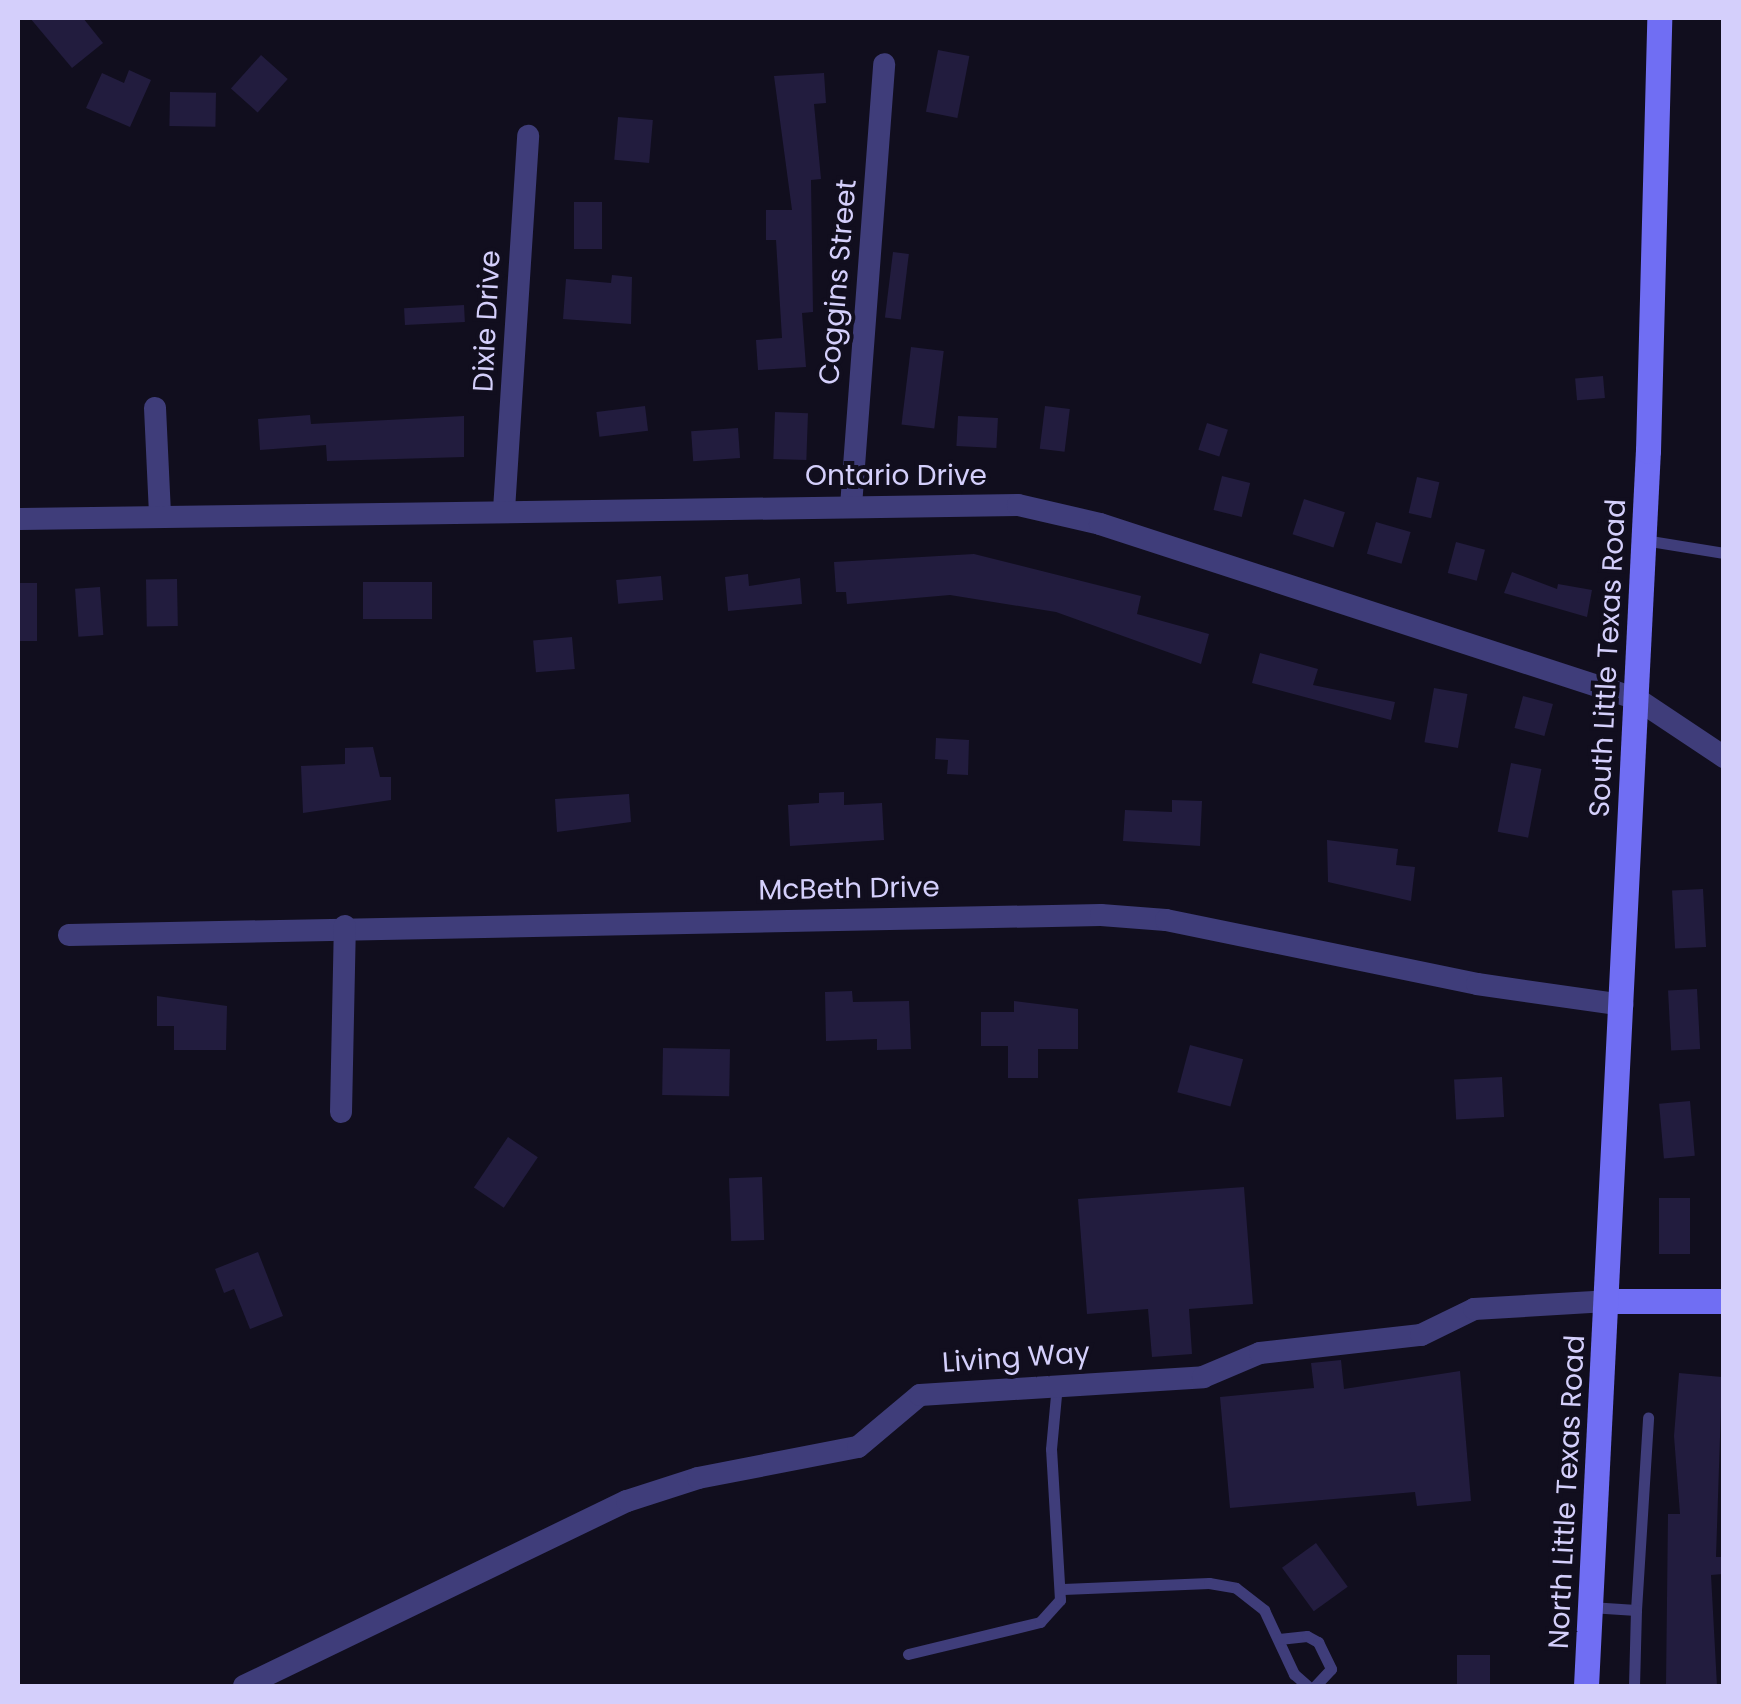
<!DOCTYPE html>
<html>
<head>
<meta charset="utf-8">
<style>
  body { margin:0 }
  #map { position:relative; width:1741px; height:1704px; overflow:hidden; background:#110e1e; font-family:Poppins,sans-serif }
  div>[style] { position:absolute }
  .building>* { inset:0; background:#221c3e; transform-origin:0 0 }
  .lane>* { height:11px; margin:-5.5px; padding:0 5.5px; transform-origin:5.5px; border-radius:5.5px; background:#3f3d7a }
  .street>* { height:22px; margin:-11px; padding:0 11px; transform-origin:11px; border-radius:11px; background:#3f3d7a }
  .secondary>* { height:25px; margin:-12.5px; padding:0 12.5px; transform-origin:12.5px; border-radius:12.5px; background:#706ef3 }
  span { translate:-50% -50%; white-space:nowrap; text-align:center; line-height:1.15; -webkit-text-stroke:8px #110e1e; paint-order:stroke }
  .street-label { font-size:28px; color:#d4cffb }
  .frame { position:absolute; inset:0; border:20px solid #d4cffb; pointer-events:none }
</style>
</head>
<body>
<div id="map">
  <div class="building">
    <i style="clip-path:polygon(30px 18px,83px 18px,103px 43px,72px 68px)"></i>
    <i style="left:938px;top:50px;width:32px;height:63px;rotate:11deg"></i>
    <i style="left:261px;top:55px;width:36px;height:45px;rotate:42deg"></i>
    <i style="clip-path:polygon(129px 70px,151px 80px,130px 127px,86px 108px,102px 73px,124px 83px)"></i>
    <i style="clip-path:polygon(824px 73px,826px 103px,814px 104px,821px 179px,811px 180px,813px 312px,802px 313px,806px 367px,758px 370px,756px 340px,782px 338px,776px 240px,766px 240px,766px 210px,792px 210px,774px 76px)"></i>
    <i style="left:170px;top:92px;width:46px;height:34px;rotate:1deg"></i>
    <i style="left:618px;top:117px;width:35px;height:43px;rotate:5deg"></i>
    <i style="left:574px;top:202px;width:28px;height:47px"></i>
    <i style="left:893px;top:252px;width:16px;height:66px;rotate:7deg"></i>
    <i style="clip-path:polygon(612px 275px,632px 277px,631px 324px,563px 319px,566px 279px,611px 283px)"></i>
    <i style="left:464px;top:305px;width:17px;height:60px;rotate:87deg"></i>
    <i style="left:911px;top:347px;width:33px;height:78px;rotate:7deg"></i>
    <i style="left:1603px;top:376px;width:22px;height:28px;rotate:85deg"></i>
    <i style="left:645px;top:406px;width:25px;height:49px;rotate:83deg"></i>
    <i style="left:1045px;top:406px;width:25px;height:43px;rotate:7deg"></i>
    <i style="left:775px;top:412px;width:33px;height:47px;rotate:2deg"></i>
    <i style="clip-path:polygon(310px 415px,311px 424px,464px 416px,464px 457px,327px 461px,326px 445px,260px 450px,258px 419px)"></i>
    <i style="left:958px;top:416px;width:40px;height:30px;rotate:3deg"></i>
    <i style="left:1207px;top:423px;width:22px;height:28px;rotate:18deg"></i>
    <i style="left:738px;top:428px;width:30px;height:47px;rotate:86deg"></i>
    <i style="left:1222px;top:476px;width:29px;height:35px;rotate:14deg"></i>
    <i style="left:1417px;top:477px;width:23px;height:37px;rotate:13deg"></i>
    <i style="left:1304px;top:499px;width:43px;height:37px;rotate:18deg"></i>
    <i style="left:1376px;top:522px;width:36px;height:33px;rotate:16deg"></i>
    <i style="left:1456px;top:542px;width:30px;height:32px;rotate:15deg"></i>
    <i style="clip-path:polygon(974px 554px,1141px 596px,1137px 614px,1209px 634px,1201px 664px,1056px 612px,950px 595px,847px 604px,846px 592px,836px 592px,834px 562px)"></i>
    <i style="clip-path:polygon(1512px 572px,1557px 589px,1558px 584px,1592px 590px,1587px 617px,1504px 593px)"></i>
    <i style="clip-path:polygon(748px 574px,749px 586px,800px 578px,802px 604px,728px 611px,725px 577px)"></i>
    <i style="left:661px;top:576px;width:24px;height:45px;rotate:85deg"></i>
    <i style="left:177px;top:579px;width:47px;height:31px;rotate:89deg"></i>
    <i style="left:432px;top:582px;width:37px;height:69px;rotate:90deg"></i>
    <i style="left:18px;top:583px;width:19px;height:58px"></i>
    <i style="left:100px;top:587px;width:48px;height:25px;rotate:86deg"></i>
    <i style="left:572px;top:637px;width:32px;height:39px;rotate:85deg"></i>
    <i style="clip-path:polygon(1260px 653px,1318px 669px,1313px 685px,1395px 702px,1391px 720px,1252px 683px)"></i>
    <i style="left:1434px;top:688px;width:34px;height:55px;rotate:10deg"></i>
    <i style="left:1523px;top:696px;width:31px;height:33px;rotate:15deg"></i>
    <i style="clip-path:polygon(936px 738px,969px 740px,968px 775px,947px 774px,948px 760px,935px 759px)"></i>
    <i style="clip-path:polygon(373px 747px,380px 777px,391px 777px,391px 800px,303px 813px,301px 766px,345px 764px,345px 748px)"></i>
    <i style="left:1511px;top:763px;width:31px;height:70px;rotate:11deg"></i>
    <i style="clip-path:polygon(844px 792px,844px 805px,882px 803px,884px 840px,790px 846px,788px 805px,819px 803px,819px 793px)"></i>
    <i style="clip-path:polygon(629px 794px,631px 822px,557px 832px,555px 799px)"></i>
    <i style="clip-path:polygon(1172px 800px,1202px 801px,1200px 846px,1123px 841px,1125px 810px,1172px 812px)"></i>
    <i style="clip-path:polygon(1327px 840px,1398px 849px,1396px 865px,1415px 867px,1411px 901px,1328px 882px)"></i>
    <i style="left:1703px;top:889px;width:58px;height:31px;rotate:87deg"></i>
    <i style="left:1697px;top:989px;width:60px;height:29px;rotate:87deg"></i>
    <i style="clip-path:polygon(852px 991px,853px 1002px,909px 1001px,911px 1049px,877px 1050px,877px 1039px,826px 1041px,825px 992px)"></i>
    <i style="clip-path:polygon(157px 996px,227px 1006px,226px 1050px,174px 1050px,174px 1026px,157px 1026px)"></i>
    <i style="clip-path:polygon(1014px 1001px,1078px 1009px,1078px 1049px,1038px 1049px,1038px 1078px,1008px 1078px,1008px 1046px,981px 1046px,981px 1012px,1014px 1012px)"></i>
    <i style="left:1190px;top:1045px;width:55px;height:49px;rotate:15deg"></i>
    <i style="left:663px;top:1048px;width:67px;height:47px;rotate:1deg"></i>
    <i style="left:1502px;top:1077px;width:40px;height:48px;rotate:87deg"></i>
    <i style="left:1690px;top:1101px;width:55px;height:31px;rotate:85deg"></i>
    <i style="left:508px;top:1137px;width:36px;height:61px;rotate:34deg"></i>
    <i style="left:762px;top:1177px;width:63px;height:33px;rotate:88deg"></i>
    <i style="clip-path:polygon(1244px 1187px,1253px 1304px,1189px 1309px,1192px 1354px,1152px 1357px,1148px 1309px,1087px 1314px,1078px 1199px)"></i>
    <i style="left:1659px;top:1198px;width:31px;height:56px"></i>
    <i style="clip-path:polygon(258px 1252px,283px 1316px,250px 1329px,234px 1289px,224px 1293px,215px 1269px)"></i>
    <i style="clip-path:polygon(1341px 1360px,1344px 1389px,1460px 1371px,1471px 1501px,1417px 1506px,1415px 1492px,1230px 1508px,1220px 1397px,1314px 1388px,1311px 1363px)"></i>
    <i style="clip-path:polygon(1679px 1373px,1722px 1377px,1716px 1557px,1723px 1557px,1723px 1574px,1711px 1575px,1717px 1686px,1666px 1686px,1668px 1514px,1680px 1514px,1674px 1436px)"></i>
    <i style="left:1316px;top:1543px;width:54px;height:42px;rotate:54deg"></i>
    <i style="left:1457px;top:1655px;width:33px;height:31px"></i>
  </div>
  <div class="lane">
    <i style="left:1644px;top:540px;width:81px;rotate:9.2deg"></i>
    <i style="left:1063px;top:1589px;width:146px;rotate:-2.4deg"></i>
    <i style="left:1209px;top:1583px;width:27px;rotate:10deg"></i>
    <i style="left:1236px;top:1588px;width:36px;rotate:38deg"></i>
    <i style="left:1264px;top:1610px;width:71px;rotate:64.9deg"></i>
    <i style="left:1294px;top:1674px;width:18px;rotate:41deg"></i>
    <i style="left:1590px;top:1607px;width:46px;rotate:3.7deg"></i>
    <i style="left:1636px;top:1610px;width:193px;rotate:-86.4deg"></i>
    <i style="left:1279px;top:1639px;width:28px;rotate:-6deg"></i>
    <i style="left:1307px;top:1636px;width:13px;rotate:29deg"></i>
    <i style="left:1318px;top:1642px;width:30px;rotate:64deg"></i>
    <i style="left:1331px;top:1669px;width:23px;rotate:133deg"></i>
    <i style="left:908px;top:1654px;width:136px;rotate:-13.6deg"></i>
    <i style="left:1040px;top:1622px;width:30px;rotate:-48deg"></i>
    <i style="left:1060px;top:1600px;width:151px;rotate:-93.4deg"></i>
    <i style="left:1051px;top:1449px;width:65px;rotate:-84.7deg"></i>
    <i style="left:1634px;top:1686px;width:76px;rotate:-88.5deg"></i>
  </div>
  <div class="street">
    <i style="left:155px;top:408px;width:108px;rotate:87.3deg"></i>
    <i style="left:851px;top:506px;width:443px;rotate:-85.7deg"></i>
    <i style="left:504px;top:510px;width:375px;rotate:-86.3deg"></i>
    <i style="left:20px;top:519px;width:998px;rotate:-0.8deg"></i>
    <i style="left:1018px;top:505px;width:84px;rotate:13deg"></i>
    <i style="left:1100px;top:524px;width:565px;rotate:18.05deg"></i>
    <i style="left:1637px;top:699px;width:105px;rotate:33.7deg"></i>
    <i style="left:69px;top:935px;width:1032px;rotate:-1.11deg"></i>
    <i style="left:1101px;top:915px;width:65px;rotate:4.4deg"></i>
    <i style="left:1166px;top:920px;width:318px;rotate:11.6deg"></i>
    <i style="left:1477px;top:984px;width:147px;rotate:8.2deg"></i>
    <i style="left:341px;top:1112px;width:186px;rotate:-88.8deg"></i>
    <i style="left:244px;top:1686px;width:425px;rotate:-25.8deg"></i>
    <i style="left:627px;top:1501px;width:75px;rotate:-17.9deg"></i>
    <i style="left:698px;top:1478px;width:163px;rotate:-11deg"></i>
    <i style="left:858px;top:1447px;width:81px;rotate:-40deg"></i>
    <i style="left:920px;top:1395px;width:284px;rotate:-3.6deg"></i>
    <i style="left:1203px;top:1377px;width:62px;rotate:-22.8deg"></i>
    <i style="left:1260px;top:1353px;width:162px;rotate:-6.4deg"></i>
    <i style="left:1421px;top:1335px;width:59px;rotate:-26.1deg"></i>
    <i style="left:1474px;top:1309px;width:133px;rotate:-3.4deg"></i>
  </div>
  <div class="secondary">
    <i style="left:1607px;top:1301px;width:117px"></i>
    <i style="left:1586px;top:1686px;width:1237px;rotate:-87.13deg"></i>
    <i style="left:1648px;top:451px;width:433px;rotate:-88.5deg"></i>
  </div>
  <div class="street-label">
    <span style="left:838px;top:282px;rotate:-85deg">Coggins Street</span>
    <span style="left:487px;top:321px;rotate:-87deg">Dixie Drive</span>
    <span style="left:896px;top:476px">Ontario Drive</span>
    <span style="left:1608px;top:658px;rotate:-87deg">South Little Texas Road</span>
    <span style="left:849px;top:889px;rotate:-1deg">McBeth Drive</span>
    <span style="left:1016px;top:1358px;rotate:-4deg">Living Way</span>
    <span style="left:1567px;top:1492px;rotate:-87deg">North Little Texas Road</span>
  </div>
  <div class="frame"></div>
</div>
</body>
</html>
